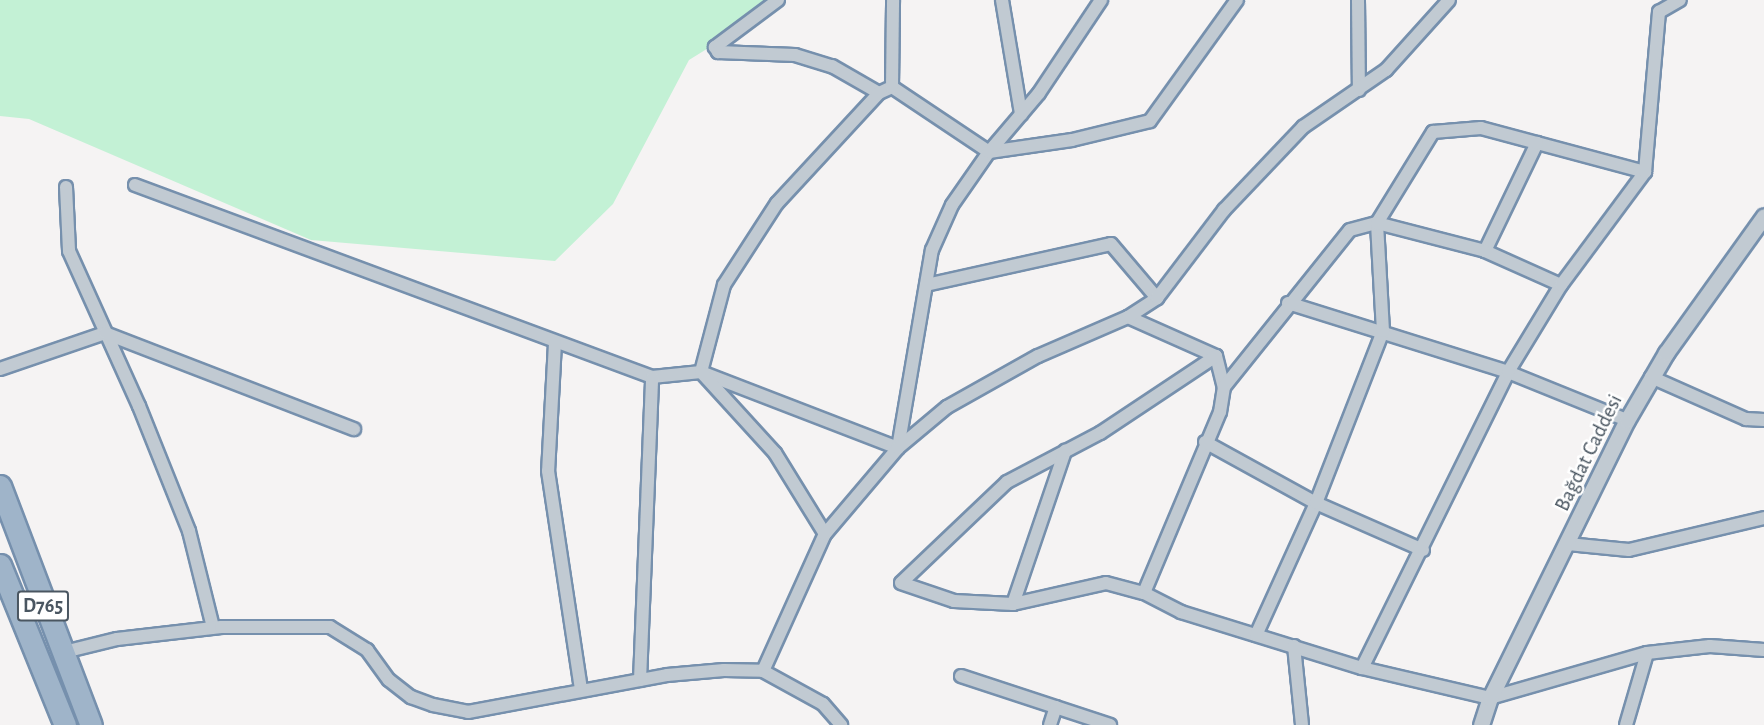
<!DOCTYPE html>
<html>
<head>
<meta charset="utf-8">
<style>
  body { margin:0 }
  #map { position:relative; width:1764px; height:725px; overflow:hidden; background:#f5f3f3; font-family:"Alegreya Sans",sans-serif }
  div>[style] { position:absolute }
  .green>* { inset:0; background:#c3f1d5 }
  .roads { filter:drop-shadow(2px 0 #7690ad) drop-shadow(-2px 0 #7690ad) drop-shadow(0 2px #7690ad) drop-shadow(0 -2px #7690ad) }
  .minor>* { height:12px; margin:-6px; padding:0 6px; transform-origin:6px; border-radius:6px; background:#c1cad2 }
  .tertiary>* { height:15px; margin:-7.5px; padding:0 7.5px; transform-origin:7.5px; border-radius:7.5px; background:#c1cad2 }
  .trunk>* { height:21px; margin:-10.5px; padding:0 10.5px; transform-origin:10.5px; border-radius:10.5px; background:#9fb4c9 }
  span { translate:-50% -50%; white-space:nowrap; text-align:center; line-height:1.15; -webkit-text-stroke:5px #fff; paint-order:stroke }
  .shield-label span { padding:2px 4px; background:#fff; border:2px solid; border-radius:4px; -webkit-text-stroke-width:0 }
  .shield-label { font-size:20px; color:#4a5661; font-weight:700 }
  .street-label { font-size:21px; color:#4a5661 }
</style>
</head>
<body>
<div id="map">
  <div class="green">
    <i style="clip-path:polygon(0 0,786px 0,689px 60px,613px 204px,555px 261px,311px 240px,29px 119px,0 116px)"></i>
  </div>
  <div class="roads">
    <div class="minor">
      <i style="left:778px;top:0;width:79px;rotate:143.3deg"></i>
      <i style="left:715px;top:47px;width:6px;rotate:59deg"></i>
      <i style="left:718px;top:52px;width:77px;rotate:2.2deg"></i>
      <i style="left:795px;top:55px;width:39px;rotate:17deg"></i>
      <i style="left:832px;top:66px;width:54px;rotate:29.9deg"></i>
      <i style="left:1002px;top:0;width:116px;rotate:80.5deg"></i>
      <i style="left:1358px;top:0;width:90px;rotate:89.4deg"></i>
      <i style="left:892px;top:87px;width:14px;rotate:155deg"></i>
      <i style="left:879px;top:93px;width:150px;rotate:132.8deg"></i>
      <i style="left:777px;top:203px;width:98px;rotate:122.9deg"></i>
      <i style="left:724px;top:285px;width:90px;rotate:104.8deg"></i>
      <i style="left:701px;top:372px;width:211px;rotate:21.1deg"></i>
      <i style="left:892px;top:87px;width:117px;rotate:33.8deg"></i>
      <i style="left:989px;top:152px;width:84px;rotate:-8.2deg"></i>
      <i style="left:1072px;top:140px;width:80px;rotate:-13.7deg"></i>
      <i style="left:1150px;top:121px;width:149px;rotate:-54.3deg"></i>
      <i style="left:892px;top:87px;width:87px;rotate:-89.3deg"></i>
      <i style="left:135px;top:185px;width:552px;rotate:20.37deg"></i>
      <i style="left:652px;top:377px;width:49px;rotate:-5.8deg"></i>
      <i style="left:701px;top:372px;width:110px;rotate:47.6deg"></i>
      <i style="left:775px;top:453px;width:95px;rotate:58.3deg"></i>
      <i style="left:66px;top:187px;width:64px;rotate:87.3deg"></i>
      <i style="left:69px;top:251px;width:170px;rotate:65.7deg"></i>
      <i style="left:139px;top:406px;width:135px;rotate:68.2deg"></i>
      <i style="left:189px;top:531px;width:99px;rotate:76deg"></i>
      <i style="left:1485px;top:251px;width:120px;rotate:-64.3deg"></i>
      <i style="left:1537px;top:143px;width:112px;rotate:15deg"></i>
      <i style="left:926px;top:285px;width:189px;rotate:-12.5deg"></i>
      <i style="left:1111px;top:244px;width:71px;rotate:49.6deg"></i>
      <i style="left:1288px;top:303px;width:231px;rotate:17.4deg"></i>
      <i style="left:1508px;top:372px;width:128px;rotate:22deg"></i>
      <i style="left:1128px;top:317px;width:96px;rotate:23.9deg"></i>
      <i style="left:1216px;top:356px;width:32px;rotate:76deg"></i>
      <i style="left:1224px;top:387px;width:25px;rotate:99deg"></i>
      <i style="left:1220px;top:412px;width:196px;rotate:112.8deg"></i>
      <i style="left:555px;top:343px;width:128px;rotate:93.1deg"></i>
      <i style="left:548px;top:471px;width:220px;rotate:81.4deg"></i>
      <i style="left:1216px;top:356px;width:139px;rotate:146.4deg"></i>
      <i style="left:1100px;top:433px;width:105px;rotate:152.2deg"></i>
      <i style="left:1007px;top:482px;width:146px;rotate:136.4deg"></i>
      <i style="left:901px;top:583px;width:56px;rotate:18.8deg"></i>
      <i style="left:954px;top:601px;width:59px;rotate:2.9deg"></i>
      <i style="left:1013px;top:604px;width:95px;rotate:-12.7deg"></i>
      <i style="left:1106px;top:583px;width:39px;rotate:15deg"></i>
      <i style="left:1144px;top:593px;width:42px;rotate:27.2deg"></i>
      <i style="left:1181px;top:612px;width:189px;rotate:17.2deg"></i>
      <i style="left:1362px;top:668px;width:131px;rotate:13.2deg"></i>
      <i style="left:1490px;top:698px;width:163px;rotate:-16deg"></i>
      <i style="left:1647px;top:653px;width:63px;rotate:-6.3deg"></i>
      <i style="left:1710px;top:646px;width:54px;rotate:4.2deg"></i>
      <i style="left:0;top:369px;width:111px;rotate:-18.9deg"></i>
      <i style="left:105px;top:333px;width:267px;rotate:21.1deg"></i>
      <i style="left:1651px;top:377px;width:104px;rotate:23.9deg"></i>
      <i style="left:1746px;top:419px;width:18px;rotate:3deg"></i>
      <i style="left:1224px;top:387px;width:201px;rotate:-51.3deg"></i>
      <i style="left:1350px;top:230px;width:28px;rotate:-15deg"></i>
      <i style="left:1377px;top:223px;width:107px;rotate:-58.4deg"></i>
      <i style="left:1433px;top:132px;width:48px;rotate:-4.8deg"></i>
      <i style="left:1481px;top:128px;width:58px;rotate:15deg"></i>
      <i style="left:1205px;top:442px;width:127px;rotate:28.8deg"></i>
      <i style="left:1316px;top:503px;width:145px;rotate:114.4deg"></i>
      <i style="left:898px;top:448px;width:201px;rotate:-80.3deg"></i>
      <i style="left:932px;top:250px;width:49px;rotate:-66deg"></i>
      <i style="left:952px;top:205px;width:65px;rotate:-55.1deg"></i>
      <i style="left:989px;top:152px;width:77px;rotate:-49.7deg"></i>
      <i style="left:1039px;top:93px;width:112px;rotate:-56.3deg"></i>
      <i style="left:1568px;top:544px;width:61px;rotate:5.6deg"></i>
      <i style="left:1629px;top:550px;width:139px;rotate:-13.3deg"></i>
      <i style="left:1423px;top:550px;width:117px;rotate:-156.3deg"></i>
      <i style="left:1316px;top:503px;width:185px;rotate:-68.7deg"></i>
      <i style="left:1383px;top:331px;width:108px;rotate:-93.2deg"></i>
      <i style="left:1377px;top:223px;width:112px;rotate:14.5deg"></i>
      <i style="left:1485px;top:251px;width:83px;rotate:24.1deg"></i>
      <i style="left:1013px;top:604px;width:162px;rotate:-71.2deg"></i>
      <i style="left:1294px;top:646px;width:79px;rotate:84.2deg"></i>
      <i style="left:60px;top:653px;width:59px;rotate:-13.8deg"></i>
      <i style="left:117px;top:639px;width:105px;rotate:-6.6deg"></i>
      <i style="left:221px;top:627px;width:109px"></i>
      <i style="left:330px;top:627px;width:44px;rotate:31.9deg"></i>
      <i style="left:367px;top:650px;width:37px;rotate:54deg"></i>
      <i style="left:389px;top:680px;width:28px;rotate:38deg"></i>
      <i style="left:411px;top:697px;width:23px;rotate:20deg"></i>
      <i style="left:433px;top:705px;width:36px;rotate:11deg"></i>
      <i style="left:468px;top:712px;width:202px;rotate:-10.5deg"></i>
      <i style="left:667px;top:675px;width:57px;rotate:-5deg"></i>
      <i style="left:724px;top:670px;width:39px;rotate:1deg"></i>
      <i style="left:763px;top:671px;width:68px;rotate:28.8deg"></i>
      <i style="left:823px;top:704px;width:28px;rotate:49deg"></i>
      <i style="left:1362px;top:668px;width:330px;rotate:-63.7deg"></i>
      <i style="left:1508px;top:372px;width:102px;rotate:-58.7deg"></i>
      <i style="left:1561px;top:285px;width:141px;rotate:-53.4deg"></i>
      <i style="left:1645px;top:172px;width:161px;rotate:-85deg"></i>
      <i style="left:1659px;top:12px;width:24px;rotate:-30deg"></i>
      <i style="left:763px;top:671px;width:150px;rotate:-65.7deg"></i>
      <i style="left:825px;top:534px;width:113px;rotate:-49.7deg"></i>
      <i style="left:898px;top:448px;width:64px;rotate:-39.9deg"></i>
      <i style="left:947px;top:407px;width:104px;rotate:-29.3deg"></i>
      <i style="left:1038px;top:356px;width:98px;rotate:-23.4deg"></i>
      <i style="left:1128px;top:317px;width:35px;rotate:-33deg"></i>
      <i style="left:1157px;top:298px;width:111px;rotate:-52.7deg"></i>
      <i style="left:1224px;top:210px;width:115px;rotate:-46.4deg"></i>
      <i style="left:1303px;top:127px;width:101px;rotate:-34.5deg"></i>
      <i style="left:1386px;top:70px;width:94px;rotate:-48deg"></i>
      <i style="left:961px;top:676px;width:157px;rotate:18.2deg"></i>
      <i style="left:640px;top:680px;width:303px;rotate:-87.7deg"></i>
      <i style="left:1050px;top:725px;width:19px;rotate:-72deg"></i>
      <i style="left:1626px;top:725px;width:75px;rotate:-73.7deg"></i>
    </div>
    <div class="tertiary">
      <i style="left:1481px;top:725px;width:28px;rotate:-72deg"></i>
      <i style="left:1490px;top:698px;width:310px;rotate:-63.8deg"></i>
      <i style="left:1627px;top:420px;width:78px;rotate:-59.8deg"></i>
      <i style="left:1666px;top:353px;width:168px;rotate:-54.4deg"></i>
    </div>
    <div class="trunk">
      <i style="left:0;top:486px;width:256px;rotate:69.2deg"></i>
      <i style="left:0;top:565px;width:173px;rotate:67.9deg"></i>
    </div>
  </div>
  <div class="shield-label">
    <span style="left:43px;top:606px">D765</span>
  </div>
  <div class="street-label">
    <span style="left:1589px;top:453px;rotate:-64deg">Bağdat Caddesi</span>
  </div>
</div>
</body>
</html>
